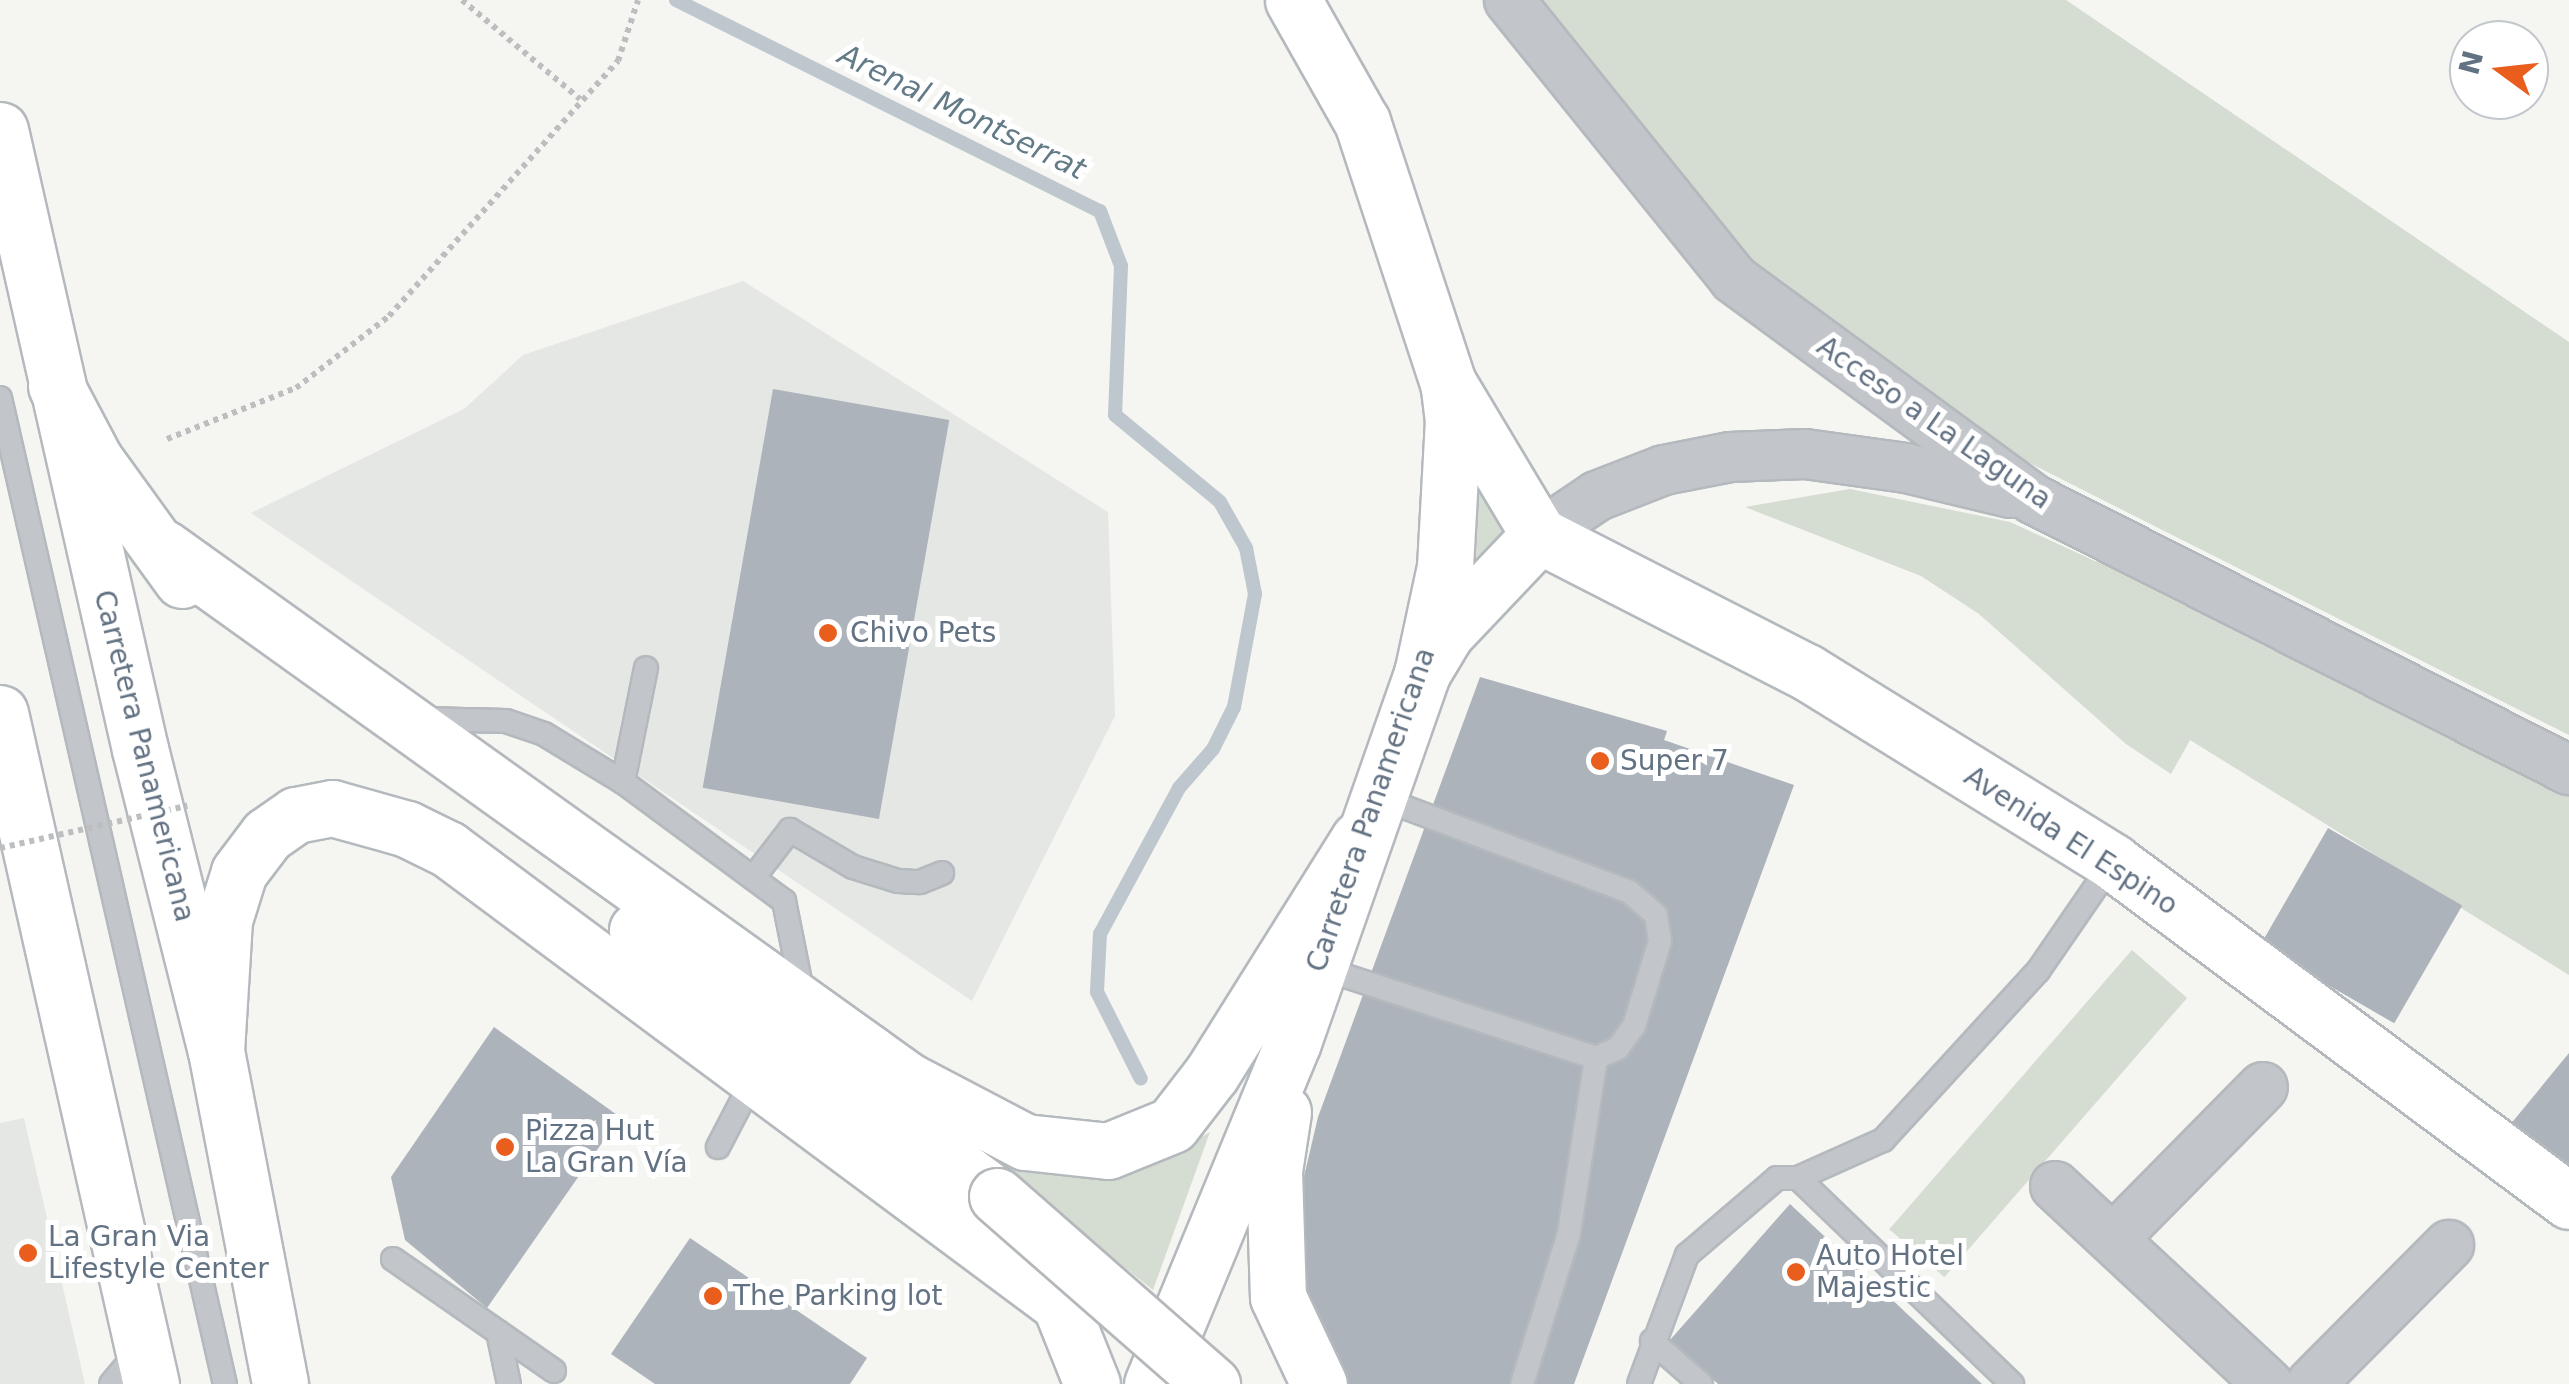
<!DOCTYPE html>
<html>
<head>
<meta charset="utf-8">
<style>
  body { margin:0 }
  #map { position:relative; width:2569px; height:1384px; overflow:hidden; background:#f5f5f1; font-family:"DejaVu Sans",sans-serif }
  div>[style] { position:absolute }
  .built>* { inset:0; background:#e5e7e5 }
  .green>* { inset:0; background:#d5dcd2; transform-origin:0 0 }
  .stream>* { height:14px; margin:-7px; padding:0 7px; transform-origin:7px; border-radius:7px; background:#bdc7cd }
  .building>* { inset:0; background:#adb3ba; transform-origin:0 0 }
  .path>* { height:6px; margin-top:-3px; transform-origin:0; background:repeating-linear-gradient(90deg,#bcbec0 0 5px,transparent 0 10px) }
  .roads { filter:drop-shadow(2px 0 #b4b9be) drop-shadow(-2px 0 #b4b9be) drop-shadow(0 2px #b4b9be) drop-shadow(0 -2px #b4b9be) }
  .lane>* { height:22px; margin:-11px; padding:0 11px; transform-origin:11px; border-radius:11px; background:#c2c5c9 }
  .street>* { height:48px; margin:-24px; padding:0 24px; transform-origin:24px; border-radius:24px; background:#c2c5c9 }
  .secondary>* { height:55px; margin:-27.5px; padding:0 27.5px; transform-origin:27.5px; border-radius:27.5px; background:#fff }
  .primary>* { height:55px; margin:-27.5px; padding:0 27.5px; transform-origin:27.5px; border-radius:27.5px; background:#fff }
  .highway>* { height:55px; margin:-27.5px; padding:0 27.5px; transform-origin:27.5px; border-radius:27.5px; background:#fff }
  .path-bridge>* { height:6px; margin-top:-3px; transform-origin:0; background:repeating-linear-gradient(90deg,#bcbec0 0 5px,transparent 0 10px) }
  .bridges { filter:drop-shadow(2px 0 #b5b8bb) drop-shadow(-2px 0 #b5b8bb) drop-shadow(0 2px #b5b8bb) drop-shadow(0 -2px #b5b8bb) }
  .highway-bridge>* { height:55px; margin:-27.5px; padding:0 27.5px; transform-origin:27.5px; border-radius:27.5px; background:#fff }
  .dots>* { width:28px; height:28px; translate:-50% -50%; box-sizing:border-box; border:5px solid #fff; border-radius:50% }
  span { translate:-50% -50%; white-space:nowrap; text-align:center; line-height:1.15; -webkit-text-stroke:10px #fff; paint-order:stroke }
  .street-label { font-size:28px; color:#637283 }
  .poi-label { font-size:28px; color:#637283 }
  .left { translate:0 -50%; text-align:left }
  .water-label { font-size:30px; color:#637a87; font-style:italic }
  .north { position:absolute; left:2449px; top:20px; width:100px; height:100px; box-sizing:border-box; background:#fff; border:2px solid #c1c7cd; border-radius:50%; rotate:285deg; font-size:28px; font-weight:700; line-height:40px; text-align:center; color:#637283 }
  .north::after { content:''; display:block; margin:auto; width:35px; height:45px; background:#e95d1d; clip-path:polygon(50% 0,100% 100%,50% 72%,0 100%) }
</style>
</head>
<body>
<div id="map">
  <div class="built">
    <i style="clip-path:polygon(743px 281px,1108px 512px,1115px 716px,972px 1001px,251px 513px,464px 409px,523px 355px)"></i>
    <i style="clip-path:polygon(24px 1118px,85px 1384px,0 1384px,0 1123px)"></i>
  </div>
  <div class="green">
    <i style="clip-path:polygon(1528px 0,2066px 0,2569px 342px,2569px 735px,1968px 432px,1845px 347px,1733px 246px)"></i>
    <i style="clip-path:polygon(1475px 432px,1532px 510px,1458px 595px)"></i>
    <i style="clip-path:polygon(1850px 489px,2010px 522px,2382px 693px,2569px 790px,2569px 975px,2190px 740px,2171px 774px,2126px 744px,1979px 614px,1921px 576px,1745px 507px)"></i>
    <i style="left:2132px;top:950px;width:73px;height:370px;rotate:41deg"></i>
    <i style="clip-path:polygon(1210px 1132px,1153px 1290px,970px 1144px,1111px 1178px,1155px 1164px)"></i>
  </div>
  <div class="stream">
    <i style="left:676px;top:0;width:474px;rotate:26.5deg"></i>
    <i style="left:1100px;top:211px;width:59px;rotate:69.1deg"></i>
    <i style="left:1121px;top:266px;width:149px;rotate:92.3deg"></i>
    <i style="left:1115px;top:415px;width:136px;rotate:39.6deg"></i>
    <i style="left:1220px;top:502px;width:53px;rotate:60.5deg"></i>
    <i style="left:1246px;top:548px;width:47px;rotate:78.9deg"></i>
    <i style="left:1255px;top:594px;width:115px;rotate:100.5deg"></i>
    <i style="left:1234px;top:707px;width:47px;rotate:116.6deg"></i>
    <i style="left:1213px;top:749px;width:52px;rotate:131.1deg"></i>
    <i style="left:1179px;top:788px;width:166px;rotate:118.4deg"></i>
    <i style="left:1100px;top:934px;width:58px;rotate:93deg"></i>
    <i style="left:1097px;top:992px;width:97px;rotate:63.2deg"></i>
  </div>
  <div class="building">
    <i style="left:773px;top:389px;width:179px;height:405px;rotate:10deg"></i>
    <i style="clip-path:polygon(1480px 677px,1667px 731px,1664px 740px,1794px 785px,1574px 1384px,1344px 1384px,1321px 1342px,1302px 1271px,1299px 1198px,1318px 1117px)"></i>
    <i style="left:2328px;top:828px;width:155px;height:136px;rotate:30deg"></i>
    <i style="clip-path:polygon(494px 1027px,620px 1117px,487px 1308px,405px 1240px,391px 1177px)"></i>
    <i style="clip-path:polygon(2569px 1053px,2569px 1178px,2505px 1131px)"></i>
    <i style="clip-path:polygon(1790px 1204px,1982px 1384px,1718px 1384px,1670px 1340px)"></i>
    <i style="clip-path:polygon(690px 1238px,867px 1358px,850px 1384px,655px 1384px,611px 1354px)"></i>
  </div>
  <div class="path">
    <i style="left:462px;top:0;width:154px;rotate:40deg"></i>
    <i style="left:167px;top:439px;width:139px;rotate:-21.6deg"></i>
    <i style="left:296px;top:388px;width:118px;rotate:-37.7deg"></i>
    <i style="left:389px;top:316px;width:343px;rotate:-48.1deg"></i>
    <i style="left:618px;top:61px;width:64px;rotate:-71.8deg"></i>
  </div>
  <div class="roads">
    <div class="lane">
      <i style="left:0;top:398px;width:1011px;rotate:77.15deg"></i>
      <i style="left:423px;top:719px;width:83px;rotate:1.4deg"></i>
      <i style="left:506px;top:721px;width:40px;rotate:18.9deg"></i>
      <i style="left:544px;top:734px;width:92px;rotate:31.3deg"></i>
      <i style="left:623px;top:782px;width:200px;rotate:36.5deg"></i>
      <i style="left:784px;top:901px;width:97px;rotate:78.7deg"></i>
      <i style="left:623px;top:782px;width:116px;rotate:-78.6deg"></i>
      <i style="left:753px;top:878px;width:61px;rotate:-52.4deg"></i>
      <i style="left:790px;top:830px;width:73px;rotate:30.4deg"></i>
      <i style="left:853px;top:867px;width:47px;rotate:17.3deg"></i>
      <i style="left:898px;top:881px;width:22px;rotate:3deg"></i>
      <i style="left:920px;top:882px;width:24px;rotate:-22deg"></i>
      <i style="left:1318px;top:967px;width:293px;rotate:18.1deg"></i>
      <i style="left:1596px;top:1058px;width:24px;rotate:-24deg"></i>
      <i style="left:1618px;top:1048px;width:27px;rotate:-54deg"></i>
      <i style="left:1634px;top:1026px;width:89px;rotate:-73deg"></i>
      <i style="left:1660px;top:941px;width:26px;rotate:-99deg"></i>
      <i style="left:1656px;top:915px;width:35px;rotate:-139deg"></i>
      <i style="left:1630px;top:892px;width:267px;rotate:-159.4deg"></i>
      <i style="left:718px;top:1147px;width:80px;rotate:-62.5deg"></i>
      <i style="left:1798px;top:1178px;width:297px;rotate:43.9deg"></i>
      <i style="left:393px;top:1259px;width:196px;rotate:34.8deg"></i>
      <i style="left:498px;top:1332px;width:53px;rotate:78.1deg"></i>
      <i style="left:1652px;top:1341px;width:65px;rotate:41.3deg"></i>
      <i style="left:111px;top:1384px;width:42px;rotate:-49.8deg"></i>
      <i style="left:1522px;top:1384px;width:158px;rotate:-72.7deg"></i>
      <i style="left:1569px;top:1233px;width:177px;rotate:-81.2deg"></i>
      <i style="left:1639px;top:1384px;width:138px;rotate:-69.6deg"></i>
      <i style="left:1687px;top:1255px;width:118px;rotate:-40.5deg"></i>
      <i style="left:1777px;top:1178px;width:21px"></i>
      <i style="left:1798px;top:1178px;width:93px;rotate:-24.1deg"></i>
      <i style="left:1883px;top:1140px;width:229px;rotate:-47.5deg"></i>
      <i style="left:2038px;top:971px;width:132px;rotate:-55.5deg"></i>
    </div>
    <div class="street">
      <i style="left:1509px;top:0;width:358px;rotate:51.1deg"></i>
      <i style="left:1734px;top:279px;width:371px;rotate:36.3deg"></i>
      <i style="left:2033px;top:499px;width:601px;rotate:26.82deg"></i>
      <i style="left:1539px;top:535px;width:70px;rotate:-33.9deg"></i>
      <i style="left:1597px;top:496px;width:72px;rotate:-21.2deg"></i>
      <i style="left:1664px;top:470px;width:67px;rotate:-11.1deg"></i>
      <i style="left:1730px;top:457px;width:75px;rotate:-2.3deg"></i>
      <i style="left:1805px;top:454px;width:102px;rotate:7.9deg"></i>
      <i style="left:1906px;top:468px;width:108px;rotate:13.4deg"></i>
      <i style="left:2055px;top:1186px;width:291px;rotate:42.9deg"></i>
      <i style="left:2114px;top:1238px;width:212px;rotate:-45.4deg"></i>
      <i style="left:2311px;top:1384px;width:196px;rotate:-45.2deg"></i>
    </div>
    <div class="secondary">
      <i style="left:1448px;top:383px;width:177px;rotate:59.1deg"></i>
      <i style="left:1539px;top:535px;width:301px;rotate:27.1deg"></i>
      <i style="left:1807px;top:672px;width:360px;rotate:31.8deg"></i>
      <i style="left:2113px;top:862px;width:568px;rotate:36.63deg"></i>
      <i style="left:1422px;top:673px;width:47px;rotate:-59deg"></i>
      <i style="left:1446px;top:633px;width:135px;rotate:-46.5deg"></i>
      <i style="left:0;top:713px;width:688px;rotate:77.32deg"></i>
    </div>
    <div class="primary">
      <i style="left:0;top:130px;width:635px;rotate:77.26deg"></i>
      <i style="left:140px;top:749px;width:311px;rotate:75.9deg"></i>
      <i style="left:216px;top:1051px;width:339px;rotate:79.1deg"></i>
      <i style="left:1283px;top:1112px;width:60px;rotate:98.7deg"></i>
      <i style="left:1274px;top:1171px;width:126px;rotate:88.2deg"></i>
      <i style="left:1278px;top:1297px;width:96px;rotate:64.8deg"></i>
      <i style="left:1152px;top:1384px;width:370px;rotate:-67.6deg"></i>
      <i style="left:1293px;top:1042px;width:390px;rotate:-70.7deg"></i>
      <i style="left:1422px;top:674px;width:109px;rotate:-77.9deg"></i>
      <i style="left:1445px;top:567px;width:146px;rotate:-86.9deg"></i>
      <i style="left:1453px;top:421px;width:38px;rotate:-97deg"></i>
      <i style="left:1448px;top:383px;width:275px;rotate:-108.2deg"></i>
      <i style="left:1362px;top:122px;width:140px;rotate:-119.5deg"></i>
    </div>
    <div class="highway">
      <i style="left:56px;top:386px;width:84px;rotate:62.2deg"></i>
      <i style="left:95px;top:460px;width:148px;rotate:54.1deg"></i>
      <i style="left:164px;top:548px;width:914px;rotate:35.6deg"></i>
      <i style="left:907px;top:1080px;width:133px;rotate:27.7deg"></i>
      <i style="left:1025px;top:1142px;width:83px;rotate:6.2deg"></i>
      <i style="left:1108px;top:1151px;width:69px;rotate:-22.1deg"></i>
      <i style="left:1172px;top:1125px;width:66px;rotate:-52.4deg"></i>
      <i style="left:1212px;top:1073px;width:276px;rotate:-57.9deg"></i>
      <i style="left:637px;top:930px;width:448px;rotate:36.5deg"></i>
      <i style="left:216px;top:1051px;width:131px;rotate:-86.5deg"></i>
      <i style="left:224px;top:920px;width:50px;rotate:-72.6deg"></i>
      <i style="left:239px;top:872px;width:46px;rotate:-52.9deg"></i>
      <i style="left:267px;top:835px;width:35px;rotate:-35deg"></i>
      <i style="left:296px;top:815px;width:37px;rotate:-11deg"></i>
      <i style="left:332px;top:808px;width:78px;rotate:15.6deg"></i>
      <i style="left:407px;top:829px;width:46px;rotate:26deg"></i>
      <i style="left:448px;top:849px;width:763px;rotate:36.63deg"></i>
      <i style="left:1060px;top:1304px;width:86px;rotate:68.2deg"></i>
    </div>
  </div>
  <div class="path-bridge">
    <i style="left:0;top:848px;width:192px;rotate:-12.7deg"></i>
  </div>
  <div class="bridges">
    <div class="highway-bridge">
      <i style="left:997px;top:1196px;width:286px;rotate:41.2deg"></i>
    </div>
  </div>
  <div class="dots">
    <i style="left:828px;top:633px;background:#e95d1d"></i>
    <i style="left:1600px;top:761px;background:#e95d1d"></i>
    <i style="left:505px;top:1147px;background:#e95d1d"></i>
    <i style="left:28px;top:1253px;background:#e95d1d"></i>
    <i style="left:1796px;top:1272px;background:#e95d1d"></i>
    <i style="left:713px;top:1296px;background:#e95d1d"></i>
  </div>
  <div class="street-label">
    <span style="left:1934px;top:423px;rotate:35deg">Acceso a La Laguna</span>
    <span style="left:144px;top:756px;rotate:76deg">Carretera Panamericana</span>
    <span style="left:1371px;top:810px;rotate:-71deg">Carretera Panamericana</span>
    <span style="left:2071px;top:841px;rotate:33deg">Avenida El Espino</span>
  </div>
  <div class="poi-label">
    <span class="left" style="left:850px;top:633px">Chivo Pets</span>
    <span class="left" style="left:1620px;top:761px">Super 7</span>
    <span class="left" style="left:525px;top:1147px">Pizza Hut<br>La Gran Vía</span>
    <span class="left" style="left:48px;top:1253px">La Gran Via<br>Lifestyle Center</span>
    <span class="left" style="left:1816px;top:1272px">Auto Hotel<br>Majestic</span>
    <span class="left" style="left:733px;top:1296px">The Parking lot</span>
  </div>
  <div class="water-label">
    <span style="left:962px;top:112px;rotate:26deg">Arenal Montserrat</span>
  </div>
  <div class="north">N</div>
</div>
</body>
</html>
